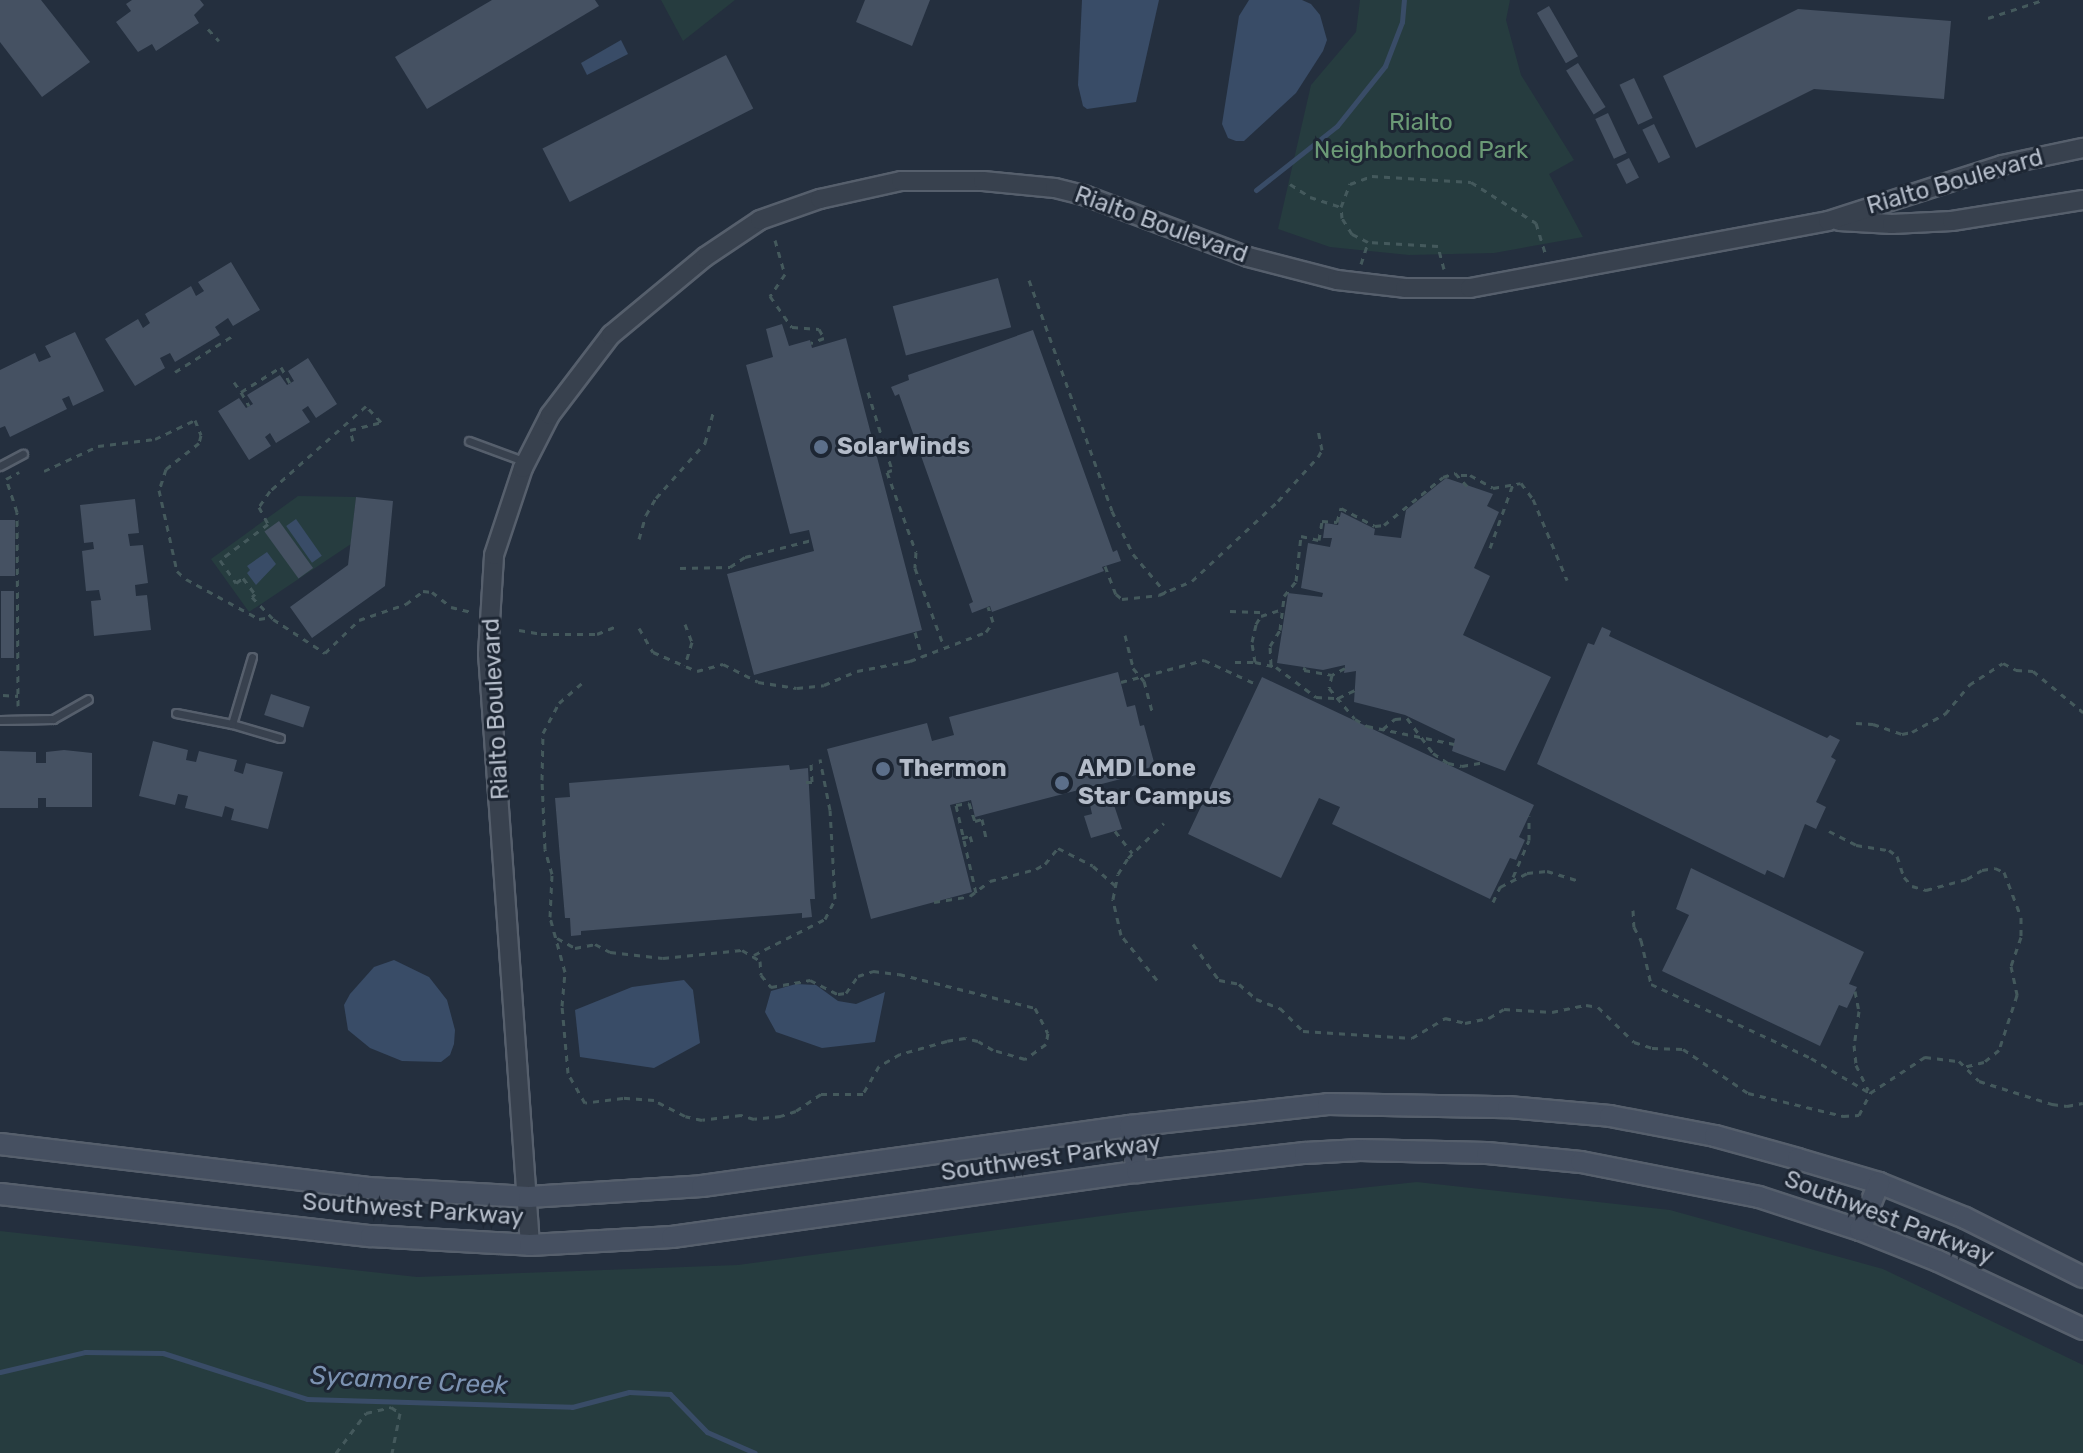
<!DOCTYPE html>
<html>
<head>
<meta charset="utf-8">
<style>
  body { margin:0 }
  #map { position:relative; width:2083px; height:1453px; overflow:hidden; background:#242f3e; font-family:Rubik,sans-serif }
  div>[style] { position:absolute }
  .green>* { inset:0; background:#263c3f }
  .water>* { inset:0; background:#394c67; transform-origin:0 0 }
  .stream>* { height:5px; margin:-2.5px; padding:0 2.5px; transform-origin:2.5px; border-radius:2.5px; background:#394c67 }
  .building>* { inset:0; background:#455162; transform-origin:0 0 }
  .path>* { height:3px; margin-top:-1.5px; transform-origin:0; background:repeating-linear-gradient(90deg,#44595c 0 6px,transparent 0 12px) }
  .roads { filter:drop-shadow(2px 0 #565f6c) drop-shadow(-2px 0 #565f6c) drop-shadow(0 2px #565f6c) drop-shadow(0 -2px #565f6c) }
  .service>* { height:7px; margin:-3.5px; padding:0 3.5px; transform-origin:3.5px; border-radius:3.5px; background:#38414e }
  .tertiary>* { height:18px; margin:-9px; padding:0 9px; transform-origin:9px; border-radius:9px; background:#38414e }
  .secondary>* { height:20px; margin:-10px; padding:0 10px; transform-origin:10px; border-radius:10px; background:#465061 }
  .path-bridge>* { height:3px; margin-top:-1.5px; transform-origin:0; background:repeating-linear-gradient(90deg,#44595c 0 6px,transparent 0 12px) }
  .dots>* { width:22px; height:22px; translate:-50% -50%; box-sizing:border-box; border:4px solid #1d2633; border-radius:50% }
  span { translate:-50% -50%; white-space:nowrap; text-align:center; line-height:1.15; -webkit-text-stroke:6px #1d2633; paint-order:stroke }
  .park-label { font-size:24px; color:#6b9a76 }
  .street-label { font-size:24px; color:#b4bcc9 }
  .poi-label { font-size:24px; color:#b4bcc9; font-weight:700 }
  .left { translate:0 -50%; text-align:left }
  .water-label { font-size:26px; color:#7c92b1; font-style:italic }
</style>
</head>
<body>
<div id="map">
  <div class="green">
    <i style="clip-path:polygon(661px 0,735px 0,683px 41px)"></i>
    <i style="clip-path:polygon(1360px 0,1510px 0,1506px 20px,1521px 75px,1574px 160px,1549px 174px,1583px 237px,1494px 253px,1409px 255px,1330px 247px,1278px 229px,1311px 85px,1356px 32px)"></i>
    <i style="clip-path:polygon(298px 496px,356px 497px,351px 544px,249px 612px,211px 559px)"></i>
    <i style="clip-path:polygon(1417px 1182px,1670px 1210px,1883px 1269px,2083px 1365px,2083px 1453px,0 1453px,0 1231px,417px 1277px,738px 1265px,1131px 1212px)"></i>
  </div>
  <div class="water">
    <i style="clip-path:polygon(1082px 0,1159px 0,1136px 102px,1087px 109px,1083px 106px,1078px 85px)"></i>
    <i style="clip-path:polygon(1249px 0,1302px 0,1311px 4px,1320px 15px,1327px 40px,1323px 51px,1296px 93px,1244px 141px,1236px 141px,1228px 138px,1222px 124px,1239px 16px)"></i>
    <i style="clip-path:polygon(621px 40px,628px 54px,587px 75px,581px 63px)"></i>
    <i style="left:296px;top:519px;width:45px;height:12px;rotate:55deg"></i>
    <i style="clip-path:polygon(267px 552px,276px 564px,256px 585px,247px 573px,250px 570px,247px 566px)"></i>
    <i style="clip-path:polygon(394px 960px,429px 977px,447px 1000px,455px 1030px,454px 1044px,450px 1055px,441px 1062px,402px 1061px,370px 1048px,348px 1030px,344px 1005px,350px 994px,374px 967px)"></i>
    <i style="clip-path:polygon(684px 980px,693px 990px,700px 1043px,654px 1068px,580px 1057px,575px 1010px,632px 987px)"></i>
    <i style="clip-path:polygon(796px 984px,816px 985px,838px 1001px,856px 1004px,885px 992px,875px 1042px,822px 1048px,776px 1032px,765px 1012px,771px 991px)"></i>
  </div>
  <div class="stream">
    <i style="left:1256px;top:190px;width:103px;rotate:-38.3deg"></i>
    <i style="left:1337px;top:126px;width:77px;rotate:-51.3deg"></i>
    <i style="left:1385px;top:66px;width:47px;rotate:-68.9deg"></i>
    <i style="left:1402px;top:22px;width:22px;rotate:-85deg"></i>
    <i style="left:0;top:1372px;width:87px;rotate:-13.2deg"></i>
    <i style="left:85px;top:1352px;width:78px;rotate:0.7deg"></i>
    <i style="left:163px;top:1353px;width:151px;rotate:17.7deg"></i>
    <i style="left:307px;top:1399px;width:265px;rotate:1.7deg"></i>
    <i style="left:572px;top:1407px;width:59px;rotate:-14.7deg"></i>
    <i style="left:629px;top:1392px;width:41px;rotate:2.8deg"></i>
    <i style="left:670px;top:1394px;width:53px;rotate:45.8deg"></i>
    <i style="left:707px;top:1432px;width:52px;rotate:23.6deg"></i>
  </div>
  <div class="building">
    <i style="clip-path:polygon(0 0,41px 0,90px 62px,42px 97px,0 42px)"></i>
    <i style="clip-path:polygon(132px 0,200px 0,204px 5px,194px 15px,199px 23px,156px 51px,152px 44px,138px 52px,116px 22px,131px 11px,126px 4px)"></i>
    <i style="clip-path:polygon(492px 0,595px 0,599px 6px,427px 109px,395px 57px)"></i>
    <i style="clip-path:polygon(865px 0,930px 0,912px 46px,856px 22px)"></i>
    <i style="left:1549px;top:6px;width:58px;height:14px;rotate:60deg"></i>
    <i style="clip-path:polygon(1798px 9px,1951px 21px,1944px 99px,1814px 89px,1696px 148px,1663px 76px)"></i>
    <i style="left:726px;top:55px;width:60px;height:206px;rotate:63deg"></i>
    <i style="left:1578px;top:63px;width:52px;height:14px;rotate:58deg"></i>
    <i style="left:1634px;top:78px;width:44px;height:16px;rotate:65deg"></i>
    <i style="left:1608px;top:113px;width:44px;height:14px;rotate:65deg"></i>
    <i style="left:1654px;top:124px;width:37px;height:13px;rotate:64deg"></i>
    <i style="left:1629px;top:158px;width:22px;height:14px;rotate:63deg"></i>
    <i style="clip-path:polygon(231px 262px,260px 310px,233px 326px,228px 318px,215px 327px,220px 335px,175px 362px,170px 353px,160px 358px,165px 368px,135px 386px,105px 339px,138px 319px,143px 328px,150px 323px,145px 314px,191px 286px,196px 296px,204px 291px,198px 282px)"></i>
    <i style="left:998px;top:278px;width:51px;height:109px;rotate:75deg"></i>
    <i style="clip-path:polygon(782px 324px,789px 346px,810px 340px,812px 348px,846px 338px,922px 630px,754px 675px,727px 574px,814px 551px,809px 530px,790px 534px,746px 365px,773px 357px,766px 329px)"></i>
    <i style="clip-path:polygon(1033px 330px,1113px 552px,1117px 550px,1121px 561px,1102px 567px,1104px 571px,1003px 608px,992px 612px,990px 606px,972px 613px,969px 604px,973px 602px,899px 394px,895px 396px,891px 387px,909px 380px,908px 375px)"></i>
    <i style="clip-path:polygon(75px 332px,104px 391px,73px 406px,69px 396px,62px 399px,67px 409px,10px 437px,5px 426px,0 428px,0 370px,35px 353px,39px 362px,51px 357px,45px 346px)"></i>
    <i style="clip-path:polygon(308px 358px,337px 404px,316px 418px,308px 406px,302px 410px,310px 422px,276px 443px,270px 433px,265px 437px,271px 446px,249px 460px,218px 411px,239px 398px,246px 408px,253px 404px,247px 395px,280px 375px,287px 385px,294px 381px,288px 371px)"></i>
    <i style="clip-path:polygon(1446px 478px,1493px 494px,1487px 506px,1499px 512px,1474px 568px,1490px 576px,1463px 635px,1551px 677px,1505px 771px,1452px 751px,1455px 739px,1405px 715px,1354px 702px,1356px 671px,1344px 673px,1345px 665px,1323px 670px,1277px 663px,1288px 593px,1322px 597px,1323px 593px,1301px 588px,1308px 543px,1330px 547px,1332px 538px,1323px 538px,1325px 523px,1338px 525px,1341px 512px,1375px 529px,1374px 535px,1401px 538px,1406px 510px)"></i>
    <i style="clip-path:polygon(356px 497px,393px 501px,385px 586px,312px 638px,290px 607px,348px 565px)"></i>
    <i style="clip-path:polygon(135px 499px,139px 533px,128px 534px,130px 546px,143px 545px,148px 583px,135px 585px,136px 596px,147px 595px,151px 630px,94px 636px,91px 601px,101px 600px,99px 590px,86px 591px,82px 551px,94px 549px,93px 542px,84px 543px,80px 505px)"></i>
    <i style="left:0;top:520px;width:15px;height:56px"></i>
    <i style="left:279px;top:521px;width:58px;height:18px;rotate:54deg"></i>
    <i style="left:1px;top:591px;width:13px;height:67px"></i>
    <i style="clip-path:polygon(1602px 627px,1611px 631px,1609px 636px,1827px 738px,1830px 735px,1840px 740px,1831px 757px,1836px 760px,1816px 802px,1826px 807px,1816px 829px,1805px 824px,1784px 878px,1767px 870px,1765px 875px,1537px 764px,1588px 643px,1594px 645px)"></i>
    <i style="clip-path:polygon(1118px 672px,1127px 707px,1135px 705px,1140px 726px,1144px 725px,1155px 766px,1144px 769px,1144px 773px,975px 817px,971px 800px,950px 805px,972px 892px,871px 919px,827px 749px,927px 723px,932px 741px,954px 735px,949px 717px)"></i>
    <i style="clip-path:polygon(1262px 677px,1534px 805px,1519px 837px,1525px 840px,1516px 860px,1510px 858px,1490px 899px,1332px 824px,1340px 807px,1319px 798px,1281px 878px,1188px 834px)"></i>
    <i style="left:271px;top:694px;width:41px;height:22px;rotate:18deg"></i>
    <i style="clip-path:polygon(153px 741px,188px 750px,186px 760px,196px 762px,199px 751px,237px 760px,234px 771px,243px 774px,246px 763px,283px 772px,268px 829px,231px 820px,234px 809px,225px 806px,222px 817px,185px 808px,188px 796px,178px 794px,175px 805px,139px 796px)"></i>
    <i style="clip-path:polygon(64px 750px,92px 753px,92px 807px,46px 807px,46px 798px,38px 798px,38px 808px,0 808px,0 751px,36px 752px,36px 763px,46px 763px,46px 752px)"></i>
    <i style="clip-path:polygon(789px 765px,790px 770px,808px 768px,815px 899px,810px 899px,812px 917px,802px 918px,802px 913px,581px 931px,581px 935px,571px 936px,570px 918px,565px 918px,555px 798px,570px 797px,569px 783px)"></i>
    <i style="clip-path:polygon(1112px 799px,1122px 829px,1091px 838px,1084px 816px,1092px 814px,1090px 805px)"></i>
    <i style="clip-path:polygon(1691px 868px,1864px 952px,1849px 984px,1857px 987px,1847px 1008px,1839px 1005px,1820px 1046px,1662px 971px,1689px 915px,1676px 909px)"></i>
  </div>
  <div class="path">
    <i style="left:1988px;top:18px;width:55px;rotate:-18.1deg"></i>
    <i style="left:208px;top:29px;width:16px;rotate:47deg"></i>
    <i style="left:1290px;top:184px;width:24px;rotate:33deg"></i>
    <i style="left:1310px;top:197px;width:33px;rotate:18deg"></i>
    <i style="left:775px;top:240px;width:35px;rotate:74deg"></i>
    <i style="left:785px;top:274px;width:27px;rotate:124deg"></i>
    <i style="left:770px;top:296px;width:38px;rotate:55deg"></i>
    <i style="left:792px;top:327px;width:27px;rotate:4deg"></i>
    <i style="left:819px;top:329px;width:10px;rotate:61deg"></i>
    <i style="left:824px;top:338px;width:14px;rotate:159deg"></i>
    <i style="left:1361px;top:264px;width:23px;rotate:-72deg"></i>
    <i style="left:1444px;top:269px;width:24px;rotate:-105deg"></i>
    <i style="left:1438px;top:246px;width:70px;rotate:-176.7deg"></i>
    <i style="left:1368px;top:242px;width:18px;rotate:-153deg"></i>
    <i style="left:1352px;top:234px;width:19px;rotate:-122deg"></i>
    <i style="left:1342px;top:218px;width:11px;rotate:-95deg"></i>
    <i style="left:1341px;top:207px;width:25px;rotate:-69deg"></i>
    <i style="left:1350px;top:184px;width:23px;rotate:-20deg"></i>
    <i style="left:1372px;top:176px;width:99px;rotate:3.5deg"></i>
    <i style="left:1471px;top:182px;width:77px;rotate:32.2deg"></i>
    <i style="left:1536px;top:223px;width:34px;rotate:73deg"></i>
    <i style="left:1029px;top:280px;width:245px;rotate:70.2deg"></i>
    <i style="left:1112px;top:511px;width:48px;rotate:64deg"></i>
    <i style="left:1133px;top:554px;width:51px;rotate:49.8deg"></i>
    <i style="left:175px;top:372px;width:70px;rotate:-32.1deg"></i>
    <i style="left:234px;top:382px;width:12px;rotate:55deg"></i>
    <i style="left:241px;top:392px;width:47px;rotate:-32deg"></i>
    <i style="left:281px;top:367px;width:18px;rotate:61deg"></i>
    <i style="left:241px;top:392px;width:16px;rotate:60deg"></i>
    <i style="left:868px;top:392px;width:82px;rotate:72.9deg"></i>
    <i style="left:892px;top:470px;width:5px;rotate:158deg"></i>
    <i style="left:887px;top:472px;width:85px;rotate:70.1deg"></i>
    <i style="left:916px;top:552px;width:16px;rotate:94deg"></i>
    <i style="left:915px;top:568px;width:84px;rotate:69.8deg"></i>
    <i style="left:353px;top:441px;width:11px;rotate:-105deg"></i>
    <i style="left:350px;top:430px;width:32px;rotate:-14deg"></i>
    <i style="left:381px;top:422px;width:22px;rotate:-133deg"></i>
    <i style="left:366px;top:406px;width:128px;rotate:138.5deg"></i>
    <i style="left:270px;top:491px;width:19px;rotate:125deg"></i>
    <i style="left:259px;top:507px;width:19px;rotate:62deg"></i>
    <i style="left:268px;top:524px;width:60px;rotate:143.1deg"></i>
    <i style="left:220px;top:560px;width:28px;rotate:55deg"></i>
    <i style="left:236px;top:583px;width:9px;rotate:-36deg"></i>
    <i style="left:243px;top:578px;width:20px;rotate:53deg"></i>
    <i style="left:255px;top:594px;width:4px;rotate:135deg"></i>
    <i style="left:252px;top:597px;width:30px;rotate:46deg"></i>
    <i style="left:273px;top:619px;width:62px;rotate:33.2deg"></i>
    <i style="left:325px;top:653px;width:47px;rotate:-44.1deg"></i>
    <i style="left:359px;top:620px;width:50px;rotate:-18.8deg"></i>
    <i style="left:406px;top:604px;width:21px;rotate:-37deg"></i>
    <i style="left:423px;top:591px;width:9px;rotate:6deg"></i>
    <i style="left:432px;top:592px;width:24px;rotate:38deg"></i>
    <i style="left:451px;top:607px;width:21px;rotate:14deg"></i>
    <i style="left:44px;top:471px;width:60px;rotate:-24.8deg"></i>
    <i style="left:98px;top:446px;width:57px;rotate:-7deg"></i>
    <i style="left:155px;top:439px;width:44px;rotate:-25.4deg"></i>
    <i style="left:195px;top:420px;width:16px;rotate:68deg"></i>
    <i style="left:201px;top:435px;width:8px;rotate:104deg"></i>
    <i style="left:199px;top:443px;width:42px;rotate:141.8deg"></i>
    <i style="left:166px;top:469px;width:22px;rotate:108deg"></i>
    <i style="left:159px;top:490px;width:83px;rotate:77.5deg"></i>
    <i style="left:177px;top:571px;width:12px;rotate:42deg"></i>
    <i style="left:186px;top:579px;width:83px;rotate:28.7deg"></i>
    <i style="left:259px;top:619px;width:12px;rotate:-9deg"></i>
    <i style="left:1461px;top:475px;width:9px"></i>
    <i style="left:1470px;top:475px;width:26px;rotate:29deg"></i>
    <i style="left:1493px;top:488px;width:28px;rotate:-10deg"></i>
    <i style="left:1521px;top:483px;width:20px;rotate:53deg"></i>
    <i style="left:1533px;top:499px;width:88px;rotate:67.2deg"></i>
    <i style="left:639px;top:539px;width:25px;rotate:-74deg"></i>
    <i style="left:646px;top:515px;width:20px;rotate:-60deg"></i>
    <i style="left:656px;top:498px;width:74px;rotate:-48.3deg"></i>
    <i style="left:705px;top:443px;width:34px;rotate:-75deg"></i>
    <i style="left:1490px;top:548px;width:68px;rotate:-70.2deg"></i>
    <i style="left:1105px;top:566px;width:30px;rotate:69deg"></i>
    <i style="left:1116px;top:594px;width:8px;rotate:40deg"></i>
    <i style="left:1122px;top:599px;width:37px;rotate:-6deg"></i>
    <i style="left:1159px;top:595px;width:36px;rotate:-23deg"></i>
    <i style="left:1192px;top:581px;width:117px;rotate:-42.9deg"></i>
    <i style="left:1278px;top:501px;width:59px;rotate:-47.7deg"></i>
    <i style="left:1318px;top:457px;width:8px;rotate:-60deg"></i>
    <i style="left:1322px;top:450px;width:20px;rotate:-101deg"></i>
    <i style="left:680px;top:568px;width:50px;rotate:-1.1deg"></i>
    <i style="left:730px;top:567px;width:18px;rotate:-34deg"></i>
    <i style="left:745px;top:557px;width:69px;rotate:-14.2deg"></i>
    <i style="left:1230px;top:611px;width:35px;rotate:2deg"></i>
    <i style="left:685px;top:624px;width:19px;rotate:69deg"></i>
    <i style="left:692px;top:642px;width:24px;rotate:107deg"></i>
    <i style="left:639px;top:628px;width:28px;rotate:60deg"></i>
    <i style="left:653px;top:652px;width:48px;rotate:23.4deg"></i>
    <i style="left:697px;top:671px;width:27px;rotate:-15deg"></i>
    <i style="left:723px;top:664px;width:39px;rotate:27deg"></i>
    <i style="left:758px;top:682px;width:39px;rotate:9deg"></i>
    <i style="left:797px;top:688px;width:27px;rotate:-6deg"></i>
    <i style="left:824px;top:685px;width:36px;rotate:-23deg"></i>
    <i style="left:857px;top:671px;width:54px;rotate:-10.7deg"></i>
    <i style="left:910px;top:661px;width:81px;rotate:-20.9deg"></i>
    <i style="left:986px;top:632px;width:12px;rotate:-55deg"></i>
    <i style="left:993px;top:622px;width:16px;rotate:-108deg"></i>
    <i style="left:519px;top:630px;width:22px;rotate:10deg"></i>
    <i style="left:541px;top:634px;width:56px"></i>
    <i style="left:597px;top:634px;width:22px;rotate:-22deg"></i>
    <i style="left:915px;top:632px;width:26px;rotate:74deg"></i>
    <i style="left:1125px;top:635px;width:34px;rotate:76deg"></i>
    <i style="left:1133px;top:668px;width:17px;rotate:50deg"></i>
    <i style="left:1144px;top:681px;width:34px;rotate:75deg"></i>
    <i style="left:1235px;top:662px;width:20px"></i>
    <i style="left:1255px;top:662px;width:22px;rotate:13deg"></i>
    <i style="left:1276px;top:667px;width:50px;rotate:36.9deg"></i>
    <i style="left:1316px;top:697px;width:22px;rotate:3deg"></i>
    <i style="left:1338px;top:698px;width:19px;rotate:-25deg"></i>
    <i style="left:1255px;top:662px;width:20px;rotate:-99deg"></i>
    <i style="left:1252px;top:642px;width:18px;rotate:-77deg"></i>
    <i style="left:1256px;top:624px;width:9px;rotate:-58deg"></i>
    <i style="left:1261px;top:616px;width:20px;rotate:-18deg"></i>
    <i style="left:1271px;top:665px;width:19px;rotate:-93deg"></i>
    <i style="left:1270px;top:646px;width:19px;rotate:-58deg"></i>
    <i style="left:1280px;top:630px;width:34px;rotate:-83deg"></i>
    <i style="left:1284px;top:596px;width:19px;rotate:-51deg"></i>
    <i style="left:1296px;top:581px;width:45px;rotate:-83.7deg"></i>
    <i style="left:1301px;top:536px;width:18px;rotate:13deg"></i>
    <i style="left:1319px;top:540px;width:19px;rotate:-81deg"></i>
    <i style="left:1322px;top:521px;width:15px;rotate:4deg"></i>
    <i style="left:1337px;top:522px;width:15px;rotate:-74deg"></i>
    <i style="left:1341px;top:508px;width:38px;rotate:28deg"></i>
    <i style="left:1375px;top:526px;width:9px;rotate:-6deg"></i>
    <i style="left:1384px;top:525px;width:76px;rotate:-39.1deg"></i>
    <i style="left:1443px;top:477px;width:13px;rotate:-18deg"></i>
    <i style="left:1455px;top:473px;width:18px;rotate:47deg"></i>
    <i style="left:1305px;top:667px;width:3px;rotate:108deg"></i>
    <i style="left:1304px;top:670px;width:28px;rotate:10deg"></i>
    <i style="left:1345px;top:668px;width:15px;rotate:152deg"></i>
    <i style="left:1332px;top:675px;width:13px;rotate:103deg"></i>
    <i style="left:1329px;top:688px;width:40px;rotate:50deg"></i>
    <i style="left:1355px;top:719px;width:14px;rotate:30deg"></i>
    <i style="left:1367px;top:726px;width:89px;rotate:11.7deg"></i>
    <i style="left:3px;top:695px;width:15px;rotate:4deg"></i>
    <i style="left:18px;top:706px;width:194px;rotate:-90.3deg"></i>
    <i style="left:17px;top:512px;width:35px;rotate:-108deg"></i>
    <i style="left:6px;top:479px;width:15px;rotate:-28deg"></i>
    <i style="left:1856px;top:723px;width:17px;rotate:3deg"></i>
    <i style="left:1873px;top:724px;width:31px;rotate:19deg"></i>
    <i style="left:1902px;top:734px;width:10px;rotate:-11deg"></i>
    <i style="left:1912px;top:732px;width:38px;rotate:-29deg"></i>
    <i style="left:1945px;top:714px;width:38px;rotate:-50deg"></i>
    <i style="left:1969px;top:685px;width:40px;rotate:-32.9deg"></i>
    <i style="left:2003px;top:663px;width:15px;rotate:28deg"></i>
    <i style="left:2016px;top:670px;width:17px;rotate:3deg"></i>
    <i style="left:2033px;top:671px;width:65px;rotate:39.4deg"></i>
    <i style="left:1383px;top:729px;width:16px;rotate:-40deg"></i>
    <i style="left:1395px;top:719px;width:12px;rotate:-5deg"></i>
    <i style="left:1407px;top:718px;width:44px;rotate:53.4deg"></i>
    <i style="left:1433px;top:753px;width:18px;rotate:34deg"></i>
    <i style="left:1448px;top:763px;width:14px;rotate:12deg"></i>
    <i style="left:1462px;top:766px;width:22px;rotate:-10deg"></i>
    <i style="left:806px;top:782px;width:6px"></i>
    <i style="left:812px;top:782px;width:21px;rotate:-93deg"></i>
    <i style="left:1115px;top:831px;width:28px;rotate:52deg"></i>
    <i style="left:1829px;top:831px;width:30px;rotate:27deg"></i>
    <i style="left:1856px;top:845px;width:33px;rotate:9deg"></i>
    <i style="left:1889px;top:850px;width:10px;rotate:37deg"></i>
    <i style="left:1897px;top:856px;width:22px;rotate:72deg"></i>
    <i style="left:1904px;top:877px;width:12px;rotate:48deg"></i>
    <i style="left:1912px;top:886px;width:15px;rotate:16deg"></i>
    <i style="left:1926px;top:890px;width:42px;rotate:-15deg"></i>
    <i style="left:1967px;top:879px;width:17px;rotate:-31deg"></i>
    <i style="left:1982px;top:870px;width:13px;rotate:-9deg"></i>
    <i style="left:1995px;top:868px;width:10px;rotate:24deg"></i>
    <i style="left:2004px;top:872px;width:48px;rotate:69.3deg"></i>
    <i style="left:2021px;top:917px;width:20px;rotate:90deg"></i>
    <i style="left:2021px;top:937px;width:31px;rotate:109deg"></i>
    <i style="left:2011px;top:966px;width:30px;rotate:78deg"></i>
    <i style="left:2017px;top:995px;width:58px;rotate:108.1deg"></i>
    <i style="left:1999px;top:1050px;width:19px;rotate:141deg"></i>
    <i style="left:1984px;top:1062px;width:21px;rotate:166deg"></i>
    <i style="left:962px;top:838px;width:8px;rotate:-14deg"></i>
    <i style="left:970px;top:836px;width:6px;rotate:72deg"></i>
    <i style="left:1513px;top:877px;width:40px;rotate:-66.6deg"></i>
    <i style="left:1529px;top:840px;width:24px;rotate:-90deg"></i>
    <i style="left:976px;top:893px;width:90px;rotate:-102.8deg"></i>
    <i style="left:956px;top:805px;width:13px;rotate:-9deg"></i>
    <i style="left:969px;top:803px;width:19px;rotate:72deg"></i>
    <i style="left:975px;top:821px;width:7px;rotate:-16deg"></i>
    <i style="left:982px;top:819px;width:19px;rotate:78deg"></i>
    <i style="left:934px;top:902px;width:36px;rotate:-9deg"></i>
    <i style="left:970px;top:896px;width:25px;rotate:-37deg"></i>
    <i style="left:990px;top:881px;width:48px;rotate:-14.6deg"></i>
    <i style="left:1036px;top:869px;width:10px;rotate:-29deg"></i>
    <i style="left:1045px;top:864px;width:21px;rotate:-51deg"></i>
    <i style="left:1058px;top:848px;width:39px;rotate:27deg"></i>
    <i style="left:1093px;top:866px;width:29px;rotate:41deg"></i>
    <i style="left:1493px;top:902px;width:17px;rotate:-65deg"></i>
    <i style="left:1500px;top:887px;width:30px;rotate:-27deg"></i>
    <i style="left:1527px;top:873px;width:20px;rotate:-6deg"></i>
    <i style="left:1547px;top:871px;width:34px;rotate:17deg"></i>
    <i style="left:1633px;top:910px;width:17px;rotate:87deg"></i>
    <i style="left:1634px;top:927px;width:15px;rotate:62deg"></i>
    <i style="left:1641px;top:940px;width:45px;rotate:77.2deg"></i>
    <i style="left:1651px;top:984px;width:176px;rotate:24.8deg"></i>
    <i style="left:1811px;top:1058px;width:69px;rotate:30.7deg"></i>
    <i style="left:557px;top:938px;width:21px;rotate:29deg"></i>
    <i style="left:575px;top:948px;width:20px;rotate:-11deg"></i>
    <i style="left:595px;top:944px;width:17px;rotate:28deg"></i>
    <i style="left:610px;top:952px;width:53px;rotate:6.5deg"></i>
    <i style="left:663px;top:958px;width:79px;rotate:-5.8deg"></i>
    <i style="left:742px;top:950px;width:21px;rotate:31deg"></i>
    <i style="left:760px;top:961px;width:14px;rotate:86deg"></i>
    <i style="left:761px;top:975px;width:16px;rotate:50deg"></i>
    <i style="left:771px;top:987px;width:40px;rotate:-10deg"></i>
    <i style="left:810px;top:980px;width:31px;rotate:27deg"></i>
    <i style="left:838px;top:994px;width:8px;rotate:-7deg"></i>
    <i style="left:846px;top:993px;width:21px;rotate:-55deg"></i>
    <i style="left:858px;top:976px;width:16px;rotate:-18deg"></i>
    <i style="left:873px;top:971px;width:26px;rotate:7deg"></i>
    <i style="left:899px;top:974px;width:140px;rotate:14deg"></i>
    <i style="left:1035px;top:1008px;width:28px;rotate:63deg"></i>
    <i style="left:1048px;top:1033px;width:11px;rotate:100deg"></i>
    <i style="left:1046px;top:1044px;width:26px;rotate:144deg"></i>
    <i style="left:1025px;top:1059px;width:33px;rotate:-164deg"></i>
    <i style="left:993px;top:1050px;width:17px;rotate:-149deg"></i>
    <i style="left:978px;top:1041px;width:13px;rotate:-167deg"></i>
    <i style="left:965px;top:1038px;width:18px;rotate:171deg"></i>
    <i style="left:947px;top:1041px;width:49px;rotate:164.5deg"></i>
    <i style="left:900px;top:1054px;width:24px;rotate:150deg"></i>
    <i style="left:879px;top:1066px;width:32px;rotate:120deg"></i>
    <i style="left:863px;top:1094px;width:42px;rotate:180deg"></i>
    <i style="left:821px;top:1094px;width:30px;rotate:146deg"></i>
    <i style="left:796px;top:1111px;width:16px;rotate:162deg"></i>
    <i style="left:781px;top:1116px;width:27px;rotate:174deg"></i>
    <i style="left:754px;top:1119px;width:14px;rotate:-163deg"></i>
    <i style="left:741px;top:1115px;width:39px;rotate:173deg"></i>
    <i style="left:702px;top:1120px;width:17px;rotate:-167deg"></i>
    <i style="left:685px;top:1116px;width:35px;rotate:-153deg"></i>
    <i style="left:654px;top:1100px;width:31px;rotate:-176deg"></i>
    <i style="left:623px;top:1098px;width:38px;rotate:173deg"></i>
    <i style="left:585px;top:1103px;width:34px;rotate:-120deg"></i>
    <i style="left:568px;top:1073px;width:67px;rotate:-95.1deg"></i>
    <i style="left:562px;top:1006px;width:34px;rotate:-85deg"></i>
    <i style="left:565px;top:972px;width:57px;rotate:-105.3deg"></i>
    <i style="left:550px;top:917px;width:43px;rotate:-87.3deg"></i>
    <i style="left:552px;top:874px;width:26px;rotate:-106deg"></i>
    <i style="left:545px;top:849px;width:69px;rotate:-92.5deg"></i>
    <i style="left:542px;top:780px;width:47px;rotate:-88.8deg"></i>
    <i style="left:543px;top:733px;width:34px;rotate:-62deg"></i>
    <i style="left:559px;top:703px;width:30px;rotate:-41deg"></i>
    <i style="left:1193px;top:944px;width:44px;rotate:54.2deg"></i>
    <i style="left:1219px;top:980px;width:20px;rotate:11deg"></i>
    <i style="left:1239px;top:984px;width:23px;rotate:41deg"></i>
    <i style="left:1256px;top:999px;width:26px;rotate:21deg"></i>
    <i style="left:1280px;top:1008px;width:33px;rotate:45deg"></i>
    <i style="left:1303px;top:1031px;width:109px;rotate:3.7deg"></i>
    <i style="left:1412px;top:1038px;width:39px;rotate:-31deg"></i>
    <i style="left:1445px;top:1018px;width:21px;rotate:14deg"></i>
    <i style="left:1465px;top:1023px;width:25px;rotate:-12deg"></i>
    <i style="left:1489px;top:1018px;width:17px;rotate:-31deg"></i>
    <i style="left:1504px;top:1009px;width:48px;rotate:3.6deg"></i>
    <i style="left:1552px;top:1012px;width:35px;rotate:-12deg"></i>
    <i style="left:1586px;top:1005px;width:12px;rotate:9deg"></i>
    <i style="left:1598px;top:1007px;width:50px;rotate:44.2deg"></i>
    <i style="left:1634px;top:1042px;width:19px;rotate:18deg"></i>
    <i style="left:1652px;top:1048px;width:31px;rotate:2deg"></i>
    <i style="left:1683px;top:1049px;width:78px;rotate:34.1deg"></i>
    <i style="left:1748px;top:1093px;width:98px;rotate:13.6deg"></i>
    <i style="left:1843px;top:1116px;width:16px;rotate:-4deg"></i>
    <i style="left:1859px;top:1115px;width:25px;rotate:-63deg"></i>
    <i style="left:1870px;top:1093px;width:66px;rotate:-33.2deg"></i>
    <i style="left:1925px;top:1057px;width:34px;rotate:7deg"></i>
    <i style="left:1959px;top:1061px;width:28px;rotate:45deg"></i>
    <i style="left:1979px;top:1081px;width:77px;rotate:17.5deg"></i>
    <i style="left:2052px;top:1104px;width:15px;rotate:8deg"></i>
    <i style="left:2067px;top:1106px;width:16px;rotate:-11deg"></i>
    <i style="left:754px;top:955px;width:80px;rotate:-26.9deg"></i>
    <i style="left:825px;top:919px;width:22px;rotate:-63deg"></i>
    <i style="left:835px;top:899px;width:89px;rotate:-93.2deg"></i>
    <i style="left:830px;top:810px;width:52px;rotate:-101.1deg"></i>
    <i style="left:1157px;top:980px;width:58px;rotate:-128.7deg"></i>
    <i style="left:1121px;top:935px;width:37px;rotate:-103deg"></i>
    <i style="left:1113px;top:899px;width:25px;rotate:-79deg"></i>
    <i style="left:1118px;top:874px;width:19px;rotate:-58deg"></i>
    <i style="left:1128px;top:858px;width:50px;rotate:-44.2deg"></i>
    <i style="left:1855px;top:991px;width:20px;rotate:79deg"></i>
    <i style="left:1859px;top:1011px;width:34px;rotate:98deg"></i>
    <i style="left:1854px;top:1045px;width:20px;rotate:84deg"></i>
    <i style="left:1856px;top:1065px;width:28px;rotate:64deg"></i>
    <i style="left:336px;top:1453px;width:50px;rotate:-53.1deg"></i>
    <i style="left:366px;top:1413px;width:26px;rotate:-13deg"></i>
    <i style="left:391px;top:1407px;width:11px;rotate:34deg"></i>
    <i style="left:400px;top:1413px;width:41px;rotate:101.3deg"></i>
  </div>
  <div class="roads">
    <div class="service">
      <i style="left:469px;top:441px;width:58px;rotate:20.3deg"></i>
      <i style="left:0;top:466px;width:26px;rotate:-28deg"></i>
      <i style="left:252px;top:657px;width:70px;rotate:106.6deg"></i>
      <i style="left:232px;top:724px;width:50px;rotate:16.3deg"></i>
      <i style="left:176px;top:713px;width:57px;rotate:11.1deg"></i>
      <i style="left:0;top:720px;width:53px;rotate:-1.1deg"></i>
      <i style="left:53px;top:719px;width:40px;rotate:-29.7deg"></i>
    </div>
    <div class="tertiary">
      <i style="left:1839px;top:221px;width:53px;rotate:3.2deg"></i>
      <i style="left:1892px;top:224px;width:60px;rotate:-2.9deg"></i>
      <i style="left:1952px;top:221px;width:133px;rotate:-9.1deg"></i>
      <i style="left:530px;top:1245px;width:592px;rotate:-94.06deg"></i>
      <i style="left:488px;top:654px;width:99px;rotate:-86.5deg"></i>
      <i style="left:494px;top:555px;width:92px;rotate:-71.6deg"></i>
      <i style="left:523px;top:468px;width:59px;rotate:-63deg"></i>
      <i style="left:550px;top:415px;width:101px;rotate:-52.7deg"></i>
      <i style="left:611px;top:335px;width:122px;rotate:-39.7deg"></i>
      <i style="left:705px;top:257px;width:66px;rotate:-33.9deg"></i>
      <i style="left:760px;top:220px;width:64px;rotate:-19.3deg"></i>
      <i style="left:820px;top:199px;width:83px;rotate:-12.5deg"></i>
      <i style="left:901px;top:181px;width:82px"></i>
      <i style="left:983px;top:181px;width:72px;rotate:5.6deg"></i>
      <i style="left:1055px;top:188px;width:32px;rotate:14deg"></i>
      <i style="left:1086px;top:196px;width:173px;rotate:20.6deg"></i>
      <i style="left:1248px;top:257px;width:92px;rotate:14.5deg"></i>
      <i style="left:1337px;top:280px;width:68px;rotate:6.7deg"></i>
      <i style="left:1405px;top:288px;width:65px"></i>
      <i style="left:1470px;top:288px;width:364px;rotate:-10.6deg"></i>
      <i style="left:1828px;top:221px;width:183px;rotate:-17.8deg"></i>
      <i style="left:2002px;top:165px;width:83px;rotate:-11.9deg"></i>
    </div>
    <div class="secondary">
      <i style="left:1130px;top:1126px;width:47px;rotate:81.3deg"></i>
      <i style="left:0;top:1144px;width:371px;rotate:6.8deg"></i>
      <i style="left:368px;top:1188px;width:161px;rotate:3.2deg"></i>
      <i style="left:529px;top:1197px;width:173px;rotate:-3.6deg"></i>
      <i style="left:702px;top:1186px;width:432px;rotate:-8deg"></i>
      <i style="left:1130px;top:1126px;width:199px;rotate:-6.3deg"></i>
      <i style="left:1328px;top:1104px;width:180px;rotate:1deg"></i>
      <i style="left:1508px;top:1107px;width:102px;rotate:5deg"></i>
      <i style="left:1610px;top:1116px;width:107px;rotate:10.8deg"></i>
      <i style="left:1715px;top:1136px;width:86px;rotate:15.5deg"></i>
      <i style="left:1798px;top:1159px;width:84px;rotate:16.5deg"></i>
      <i style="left:1879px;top:1183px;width:93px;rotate:22.1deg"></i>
      <i style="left:1965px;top:1218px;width:132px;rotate:26.6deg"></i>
      <i style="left:0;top:1194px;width:373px;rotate:6.5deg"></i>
      <i style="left:371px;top:1236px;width:159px;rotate:3.2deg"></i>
      <i style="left:530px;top:1245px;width:142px;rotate:-3.2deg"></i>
      <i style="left:672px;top:1237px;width:470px;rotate:-8deg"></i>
      <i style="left:1137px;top:1172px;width:169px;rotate:-6.5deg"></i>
      <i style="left:1305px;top:1153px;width:55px;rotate:-3.1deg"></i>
      <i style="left:1360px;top:1150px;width:127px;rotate:1.4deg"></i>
      <i style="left:1487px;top:1153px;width:94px;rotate:5.5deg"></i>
      <i style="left:1581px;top:1162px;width:181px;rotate:11.1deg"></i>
      <i style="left:1759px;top:1197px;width:106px;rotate:18.1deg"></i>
      <i style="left:1860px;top:1230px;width:84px;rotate:21.7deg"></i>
      <i style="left:1938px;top:1261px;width:160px;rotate:25.1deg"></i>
      <i style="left:1860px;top:1230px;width:51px;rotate:-68deg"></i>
    </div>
  </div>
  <div class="path-bridge">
    <i style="left:1121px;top:682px;width:86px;rotate:-14.8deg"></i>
    <i style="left:1204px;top:660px;width:60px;rotate:24.8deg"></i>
  </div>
  <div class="dots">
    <i style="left:821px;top:447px;background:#5c6f8a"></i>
    <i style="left:883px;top:769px;background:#5c6f8a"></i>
    <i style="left:1062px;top:783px;background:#5c6f8a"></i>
  </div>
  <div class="park-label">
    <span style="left:1421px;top:137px">Rialto<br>Neighborhood Park</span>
  </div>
  <div class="street-label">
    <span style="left:1955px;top:182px;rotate:-16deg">Rialto Boulevard</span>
    <span style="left:1161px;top:225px;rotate:20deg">Rialto Boulevard</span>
    <span style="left:496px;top:709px;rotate:-93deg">Rialto Boulevard</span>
    <span style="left:1051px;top:1158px;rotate:-8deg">Southwest Parkway</span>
    <span style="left:413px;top:1210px;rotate:4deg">Southwest Parkway</span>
    <span style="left:1889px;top:1218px;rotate:21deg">Southwest Parkway</span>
  </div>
  <div class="poi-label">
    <span class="left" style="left:837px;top:447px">SolarWinds</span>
    <span class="left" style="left:899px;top:769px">Thermon</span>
    <span class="left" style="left:1078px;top:783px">AMD Lone<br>Star Campus</span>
  </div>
  <div class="water-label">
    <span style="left:409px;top:1381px;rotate:3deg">Sycamore Creek</span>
  </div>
</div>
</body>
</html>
